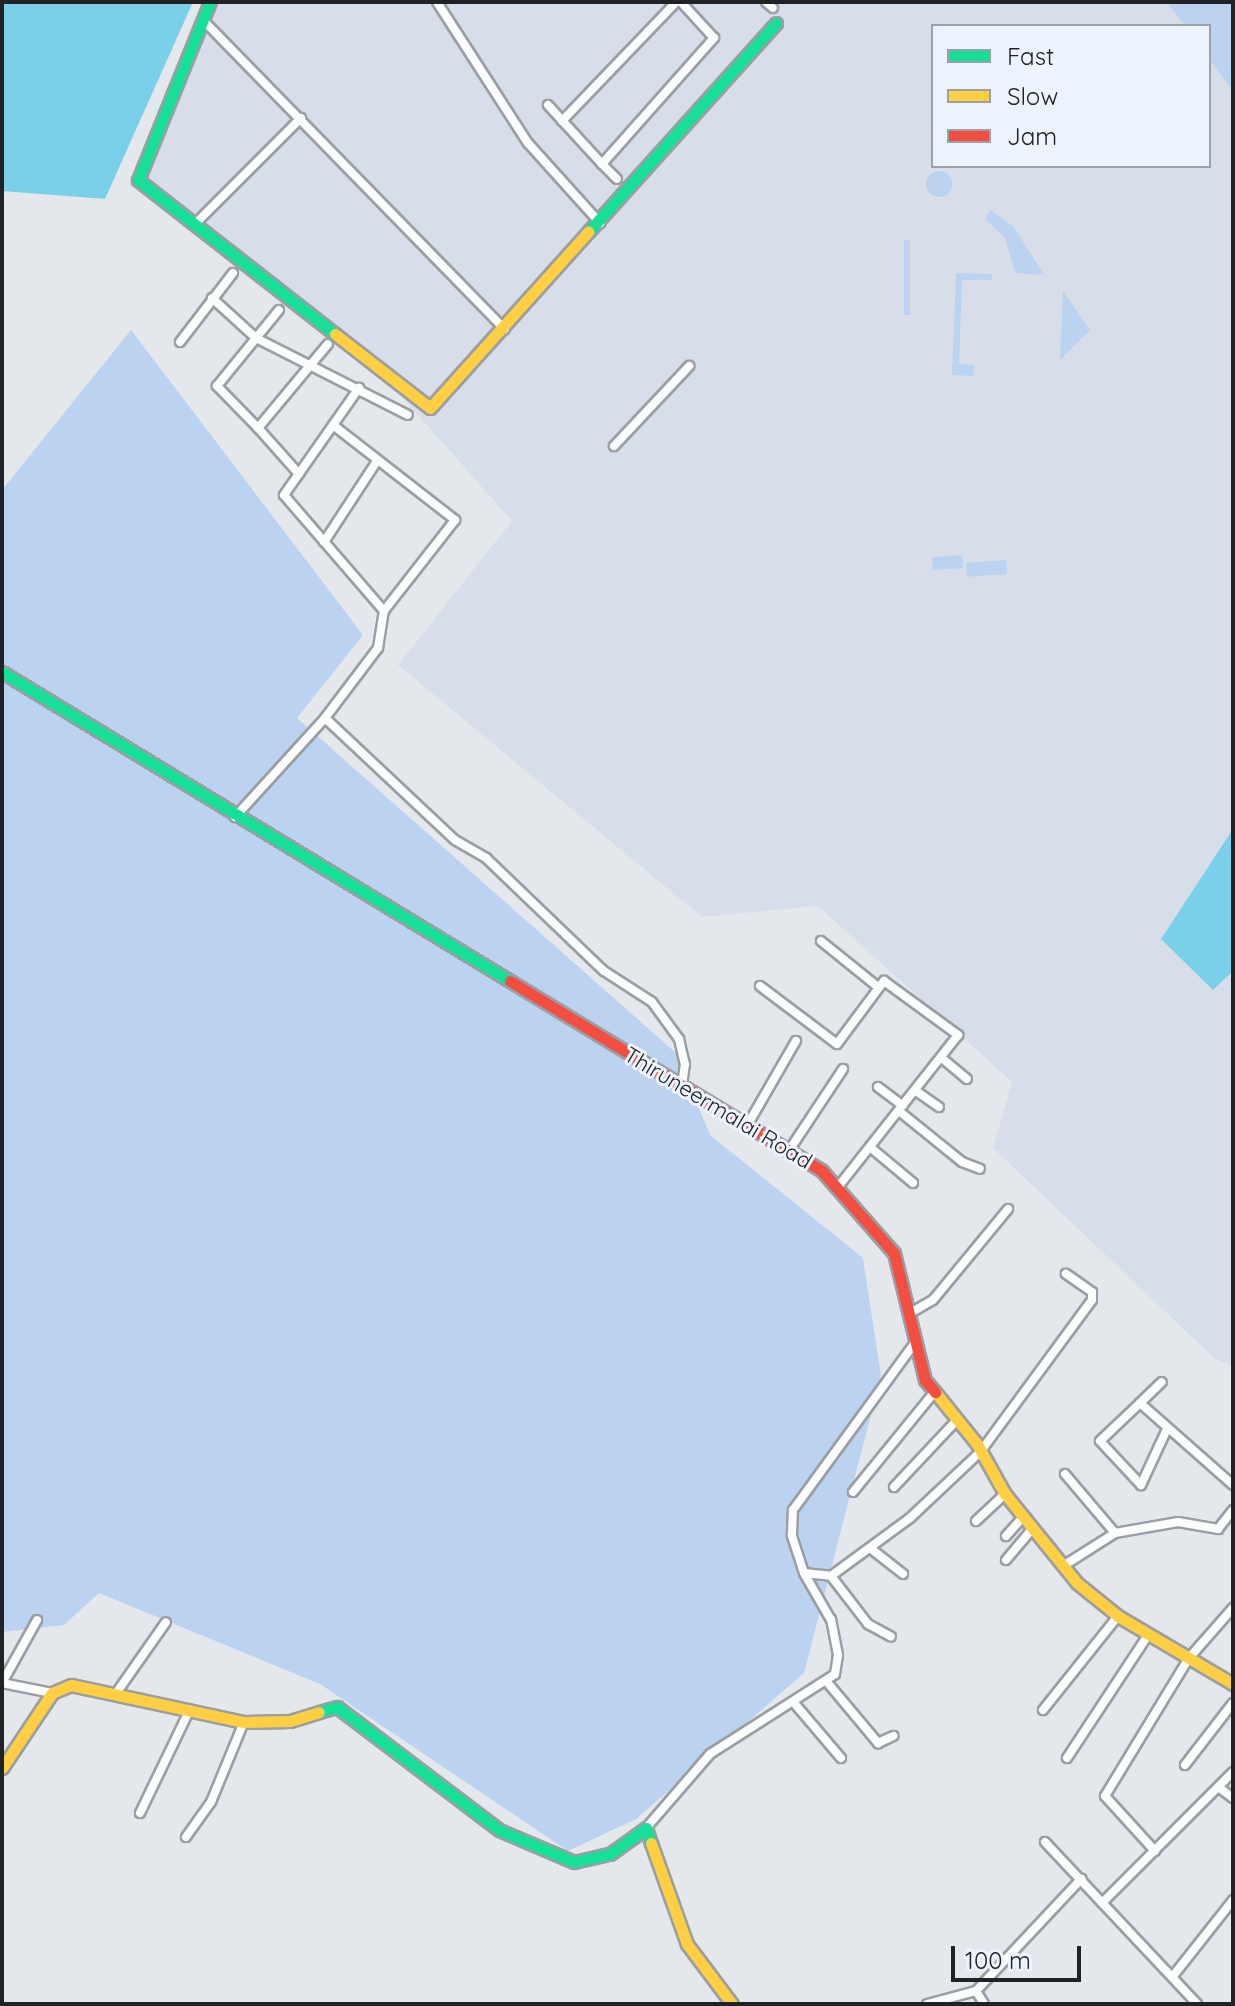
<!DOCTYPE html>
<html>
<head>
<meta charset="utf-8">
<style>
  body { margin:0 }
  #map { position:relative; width:1235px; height:2006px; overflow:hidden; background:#e4e8ec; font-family:Quicksand,sans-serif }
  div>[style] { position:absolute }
  .built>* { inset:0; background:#d7dee9 }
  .green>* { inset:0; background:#bbd3f0; transform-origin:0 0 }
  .round { border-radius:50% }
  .water>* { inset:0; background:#7ad0e9 }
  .roads { filter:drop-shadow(2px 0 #9b9ea2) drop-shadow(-2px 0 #9b9ea2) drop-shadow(0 2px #9b9ea2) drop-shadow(0 -2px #9b9ea2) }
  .street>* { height:8px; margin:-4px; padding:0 4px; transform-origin:4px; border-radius:4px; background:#fbfcfc }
  .fast>* { height:11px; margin:-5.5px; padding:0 5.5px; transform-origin:5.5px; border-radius:5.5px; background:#16e098 }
  .slow>* { height:11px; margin:-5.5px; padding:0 5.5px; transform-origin:5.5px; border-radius:5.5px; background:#ffcf43 }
  .jam>* { height:11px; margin:-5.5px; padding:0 5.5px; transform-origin:5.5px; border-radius:5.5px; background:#f24e42 }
  span { translate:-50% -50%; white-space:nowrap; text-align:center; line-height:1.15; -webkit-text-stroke:6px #eef4fd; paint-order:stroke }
  .street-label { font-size:22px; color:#202225 }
  .frame { position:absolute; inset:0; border:4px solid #202225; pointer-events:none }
  .legend { position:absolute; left:931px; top:24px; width:280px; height:144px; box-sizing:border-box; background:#eef4fd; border:2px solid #9ca0a7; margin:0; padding:10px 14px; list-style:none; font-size:24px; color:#202225 }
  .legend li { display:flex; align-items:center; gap:16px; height:40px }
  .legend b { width:40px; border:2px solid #9ca0a7 }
  .scale { position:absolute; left:951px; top:1946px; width:130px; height:36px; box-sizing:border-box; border:4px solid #202225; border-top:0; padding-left:10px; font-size:24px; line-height:28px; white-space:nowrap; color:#202225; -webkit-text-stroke:6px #eef4fd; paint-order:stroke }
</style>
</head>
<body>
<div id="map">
  <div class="built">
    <i style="clip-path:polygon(213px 2px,1167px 2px,1185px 26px,933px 26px,933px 166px,1209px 166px,1209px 59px,1233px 91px,1233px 1366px,1214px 1358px,993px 1148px,1012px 1082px,818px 906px,702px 917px,398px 665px,512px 521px,379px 371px,137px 186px)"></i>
  </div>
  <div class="green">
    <i style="clip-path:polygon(1167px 2px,1233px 2px,1233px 91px,1209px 59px,1209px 26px,1185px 26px)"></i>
    <i class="round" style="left:926px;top:171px;width:26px;height:26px"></i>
    <i style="clip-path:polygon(990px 210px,1014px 227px,1044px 275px,1015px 273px,1005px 238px,985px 219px)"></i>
    <i style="left:904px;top:240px;width:6px;height:75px"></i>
    <i style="clip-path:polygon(956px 273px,992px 274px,992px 280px,962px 280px,959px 364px,974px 365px,973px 376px,952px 375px)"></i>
    <i style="clip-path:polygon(1063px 291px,1090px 330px,1060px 360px)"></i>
    <i style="clip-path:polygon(131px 330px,363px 635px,297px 718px,676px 1053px,710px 1135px,863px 1258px,881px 1376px,804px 1673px,636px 1819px,568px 1851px,320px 1684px,99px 1593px,64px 1625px,2px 1632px,2px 490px)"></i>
    <i style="left:962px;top:555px;width:13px;height:30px;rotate:86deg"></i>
    <i style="left:1006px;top:560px;width:14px;height:40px;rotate:86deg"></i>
  </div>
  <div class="water">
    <i style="clip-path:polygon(2px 2px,193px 2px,105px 199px,2px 191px)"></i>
    <i style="clip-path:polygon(1233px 829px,1233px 971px,1213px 990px,1161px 939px)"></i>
  </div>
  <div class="roads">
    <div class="street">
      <i style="left:437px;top:2px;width:168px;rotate:57.2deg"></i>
      <i style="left:528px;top:143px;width:108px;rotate:48deg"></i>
      <i style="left:766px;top:2px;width:9px;rotate:41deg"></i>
      <i style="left:203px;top:20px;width:432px;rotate:45.7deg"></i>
      <i style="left:548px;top:105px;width:80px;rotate:47.5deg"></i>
      <i style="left:602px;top:164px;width:169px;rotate:-48.4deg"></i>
      <i style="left:714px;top:38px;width:49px;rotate:-132.5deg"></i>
      <i style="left:562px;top:121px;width:165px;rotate:-46.2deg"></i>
      <i style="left:602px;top:164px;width:21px;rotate:45deg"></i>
      <i style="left:195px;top:224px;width:150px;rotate:-45deg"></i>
      <i style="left:212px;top:298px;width:59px;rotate:42.3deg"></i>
      <i style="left:256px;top:338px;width:170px;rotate:26.9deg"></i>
      <i style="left:180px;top:342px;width:87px;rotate:-52.5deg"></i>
      <i style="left:333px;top:425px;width:155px;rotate:37.9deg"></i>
      <i style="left:455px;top:520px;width:115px;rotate:128deg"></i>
      <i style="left:258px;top:428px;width:59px;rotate:-134.3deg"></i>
      <i style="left:217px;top:386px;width:98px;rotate:-50.8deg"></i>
      <i style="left:614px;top:446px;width:110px;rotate:-46.8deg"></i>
      <i style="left:299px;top:474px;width:62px;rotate:-131.7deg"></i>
      <i style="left:258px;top:428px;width:109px;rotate:-50.2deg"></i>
      <i style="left:324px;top:542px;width:97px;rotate:-56.8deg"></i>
      <i style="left:325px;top:718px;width:178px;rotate:43.2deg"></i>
      <i style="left:455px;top:840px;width:36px;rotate:30deg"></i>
      <i style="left:486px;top:858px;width:163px;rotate:43.8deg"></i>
      <i style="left:604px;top:971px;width:57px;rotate:32.9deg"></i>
      <i style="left:652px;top:1002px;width:46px;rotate:53.9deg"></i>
      <i style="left:679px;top:1039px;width:26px;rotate:77deg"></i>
      <i style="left:685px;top:1064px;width:21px;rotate:98deg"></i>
      <i style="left:235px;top:817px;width:134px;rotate:-47.7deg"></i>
      <i style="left:325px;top:718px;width:88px;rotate:-52.9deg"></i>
      <i style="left:378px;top:648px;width:37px;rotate:-81deg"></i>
      <i style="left:384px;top:611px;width:153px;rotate:-130.8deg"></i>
      <i style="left:284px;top:495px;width:131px;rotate:-55deg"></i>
      <i style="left:821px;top:941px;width:73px;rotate:38.9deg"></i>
      <i style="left:760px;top:986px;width:96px;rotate:37deg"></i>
      <i style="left:837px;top:1044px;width:79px;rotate:-53.3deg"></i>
      <i style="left:884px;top:981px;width:92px;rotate:36.1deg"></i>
      <i style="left:958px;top:1035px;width:194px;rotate:128.3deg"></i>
      <i style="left:943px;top:1059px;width:31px;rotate:40deg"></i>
      <i style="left:878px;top:1087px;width:31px;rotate:37deg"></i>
      <i style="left:916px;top:1091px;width:28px;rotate:35deg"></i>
      <i style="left:899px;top:1111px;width:81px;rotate:39deg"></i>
      <i style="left:962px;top:1162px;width:19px;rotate:21deg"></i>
      <i style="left:748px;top:1124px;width:96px;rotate:-60deg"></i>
      <i style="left:870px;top:1147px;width:56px;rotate:39.9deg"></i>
      <i style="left:790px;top:1149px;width:96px;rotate:-56.5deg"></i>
      <i style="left:912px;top:1312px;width:24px;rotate:-30deg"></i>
      <i style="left:933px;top:1300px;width:118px;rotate:-50.5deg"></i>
      <i style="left:1140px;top:1403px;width:30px;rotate:-44deg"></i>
      <i style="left:1167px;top:1429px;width:62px;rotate:114.9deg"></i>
      <i style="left:1141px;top:1485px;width:60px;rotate:-133deg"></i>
      <i style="left:1100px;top:1441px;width:55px;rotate:-43.5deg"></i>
      <i style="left:1140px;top:1403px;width:124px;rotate:41.4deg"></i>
      <i style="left:1065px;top:1474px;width:77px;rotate:49.7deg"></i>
      <i style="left:894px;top:1487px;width:91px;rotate:-46.8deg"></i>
      <i style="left:853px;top:1492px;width:127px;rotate:-50.8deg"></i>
      <i style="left:976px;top:1521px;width:40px;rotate:-43deg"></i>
      <i style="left:1006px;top:1536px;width:27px;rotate:-48deg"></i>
      <i style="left:870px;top:1548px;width:42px;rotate:38.2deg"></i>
      <i style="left:1006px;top:1560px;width:42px;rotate:-49.8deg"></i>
      <i style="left:1063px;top:1566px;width:62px;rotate:-32.4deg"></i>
      <i style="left:1115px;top:1533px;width:64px;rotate:-9.9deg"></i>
      <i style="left:1178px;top:1522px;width:41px;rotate:9.9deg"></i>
      <i style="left:1218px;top:1529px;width:24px;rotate:-52deg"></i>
      <i style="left:804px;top:1573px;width:27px;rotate:6deg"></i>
      <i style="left:831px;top:1576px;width:98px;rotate:-36.3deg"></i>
      <i style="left:910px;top:1518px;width:98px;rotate:-43.3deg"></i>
      <i style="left:981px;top:1451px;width:187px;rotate:-53.7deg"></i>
      <i style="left:1092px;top:1300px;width:8px;rotate:-90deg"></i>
      <i style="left:1092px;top:1292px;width:32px;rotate:-145deg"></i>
      <i style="left:831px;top:1576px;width:61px;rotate:52.4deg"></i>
      <i style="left:868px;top:1624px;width:26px;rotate:29deg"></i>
      <i style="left:827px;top:1682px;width:80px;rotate:50.1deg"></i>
      <i style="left:878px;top:1743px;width:17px;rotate:-25deg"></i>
      <i style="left:2px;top:1683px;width:72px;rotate:-60.9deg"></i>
      <i style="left:2px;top:1683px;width:51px;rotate:11.3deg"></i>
      <i style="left:117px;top:1692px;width:85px;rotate:-55deg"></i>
      <i style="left:795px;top:1704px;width:71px;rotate:49.6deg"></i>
      <i style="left:1043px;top:1710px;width:120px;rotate:-51.4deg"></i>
      <i style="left:1067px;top:1758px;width:147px;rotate:-56.6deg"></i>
      <i style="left:1185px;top:1765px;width:78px;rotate:-52.3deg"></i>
      <i style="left:1221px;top:1789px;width:15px;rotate:37deg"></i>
      <i style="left:140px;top:1813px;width:115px;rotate:-64.3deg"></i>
      <i style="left:646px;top:1828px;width:98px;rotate:-49.1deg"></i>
      <i style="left:710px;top:1754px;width:148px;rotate:-32.6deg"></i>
      <i style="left:835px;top:1674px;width:19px;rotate:-81deg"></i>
      <i style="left:838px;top:1655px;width:36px;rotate:-101deg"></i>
      <i style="left:831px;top:1620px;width:54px;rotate:-119.9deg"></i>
      <i style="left:804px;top:1573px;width:40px;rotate:-108deg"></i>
      <i style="left:792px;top:1535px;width:25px;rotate:-88deg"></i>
      <i style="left:793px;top:1510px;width:205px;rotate:-53.9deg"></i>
      <i style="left:186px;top:1837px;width:43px;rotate:-54.5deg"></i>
      <i style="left:211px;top:1802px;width:87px;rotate:-67.6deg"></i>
      <i style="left:1045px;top:1842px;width:222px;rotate:46.8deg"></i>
      <i style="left:1155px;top:1851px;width:74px;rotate:-132.3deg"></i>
      <i style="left:1105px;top:1796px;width:162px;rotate:-58.7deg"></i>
      <i style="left:1189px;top:1658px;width:67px;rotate:-48.7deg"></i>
      <i style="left:1102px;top:1903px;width:185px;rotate:-45deg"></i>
      <i style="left:1173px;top:1976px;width:97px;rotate:-51.7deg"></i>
      <i style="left:976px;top:1991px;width:15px;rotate:58deg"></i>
      <i style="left:927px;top:2004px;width:51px;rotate:-14.9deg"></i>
      <i style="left:976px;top:1991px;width:154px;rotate:-46.8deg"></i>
    </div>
    <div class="fast">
      <i style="left:210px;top:2px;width:192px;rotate:112deg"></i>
      <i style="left:138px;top:180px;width:250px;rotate:38deg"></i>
      <i style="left:588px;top:232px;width:281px;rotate:-48deg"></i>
      <i style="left:2px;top:672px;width:595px;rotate:31.31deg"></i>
      <i style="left:319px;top:1712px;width:19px;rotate:-16deg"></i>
      <i style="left:337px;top:1707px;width:203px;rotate:37.2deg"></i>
      <i style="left:499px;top:1830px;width:82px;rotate:23.1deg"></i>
      <i style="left:574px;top:1862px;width:37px;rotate:-13deg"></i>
      <i style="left:610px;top:1854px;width:44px;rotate:-35.8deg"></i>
      <i style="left:646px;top:1828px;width:16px;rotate:72deg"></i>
    </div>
    <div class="slow">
      <i style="left:335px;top:334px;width:120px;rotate:37.9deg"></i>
      <i style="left:430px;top:408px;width:237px;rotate:-48.1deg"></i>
      <i style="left:935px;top:1392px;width:67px;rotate:51.1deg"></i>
      <i style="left:977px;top:1444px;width:57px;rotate:60.8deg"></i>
      <i style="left:1005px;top:1494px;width:114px;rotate:51deg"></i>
      <i style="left:1077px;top:1583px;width:53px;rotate:38.8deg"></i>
      <i style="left:1118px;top:1616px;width:134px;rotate:30.6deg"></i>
      <i style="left:2px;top:1768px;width:90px;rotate:-56.3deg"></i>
      <i style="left:52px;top:1693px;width:21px;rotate:-23deg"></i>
      <i style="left:71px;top:1685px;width:177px;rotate:12.1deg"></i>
      <i style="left:244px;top:1722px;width:46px;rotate:-1.2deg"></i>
      <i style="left:290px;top:1721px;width:30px;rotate:-17deg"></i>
      <i style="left:651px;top:1843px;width:107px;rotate:70.4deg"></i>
      <i style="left:687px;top:1944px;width:75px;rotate:53.1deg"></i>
    </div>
    <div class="jam">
      <i style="left:510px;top:981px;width:365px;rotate:31.3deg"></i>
      <i style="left:822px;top:1171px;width:109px;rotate:48.7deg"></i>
      <i style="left:894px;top:1253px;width:131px;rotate:76.3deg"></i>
      <i style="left:925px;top:1380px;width:16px;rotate:50deg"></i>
    </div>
  </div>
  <div class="street-label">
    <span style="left:718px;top:1108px;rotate:31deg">Thiruneermalai Road</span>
  </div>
  <div class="frame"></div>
  <ul class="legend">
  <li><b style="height:10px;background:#16e098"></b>Fast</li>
  <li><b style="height:10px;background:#ffcf43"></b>Slow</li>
  <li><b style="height:10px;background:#f24e42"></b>Jam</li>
  </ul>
  <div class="scale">100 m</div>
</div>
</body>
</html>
